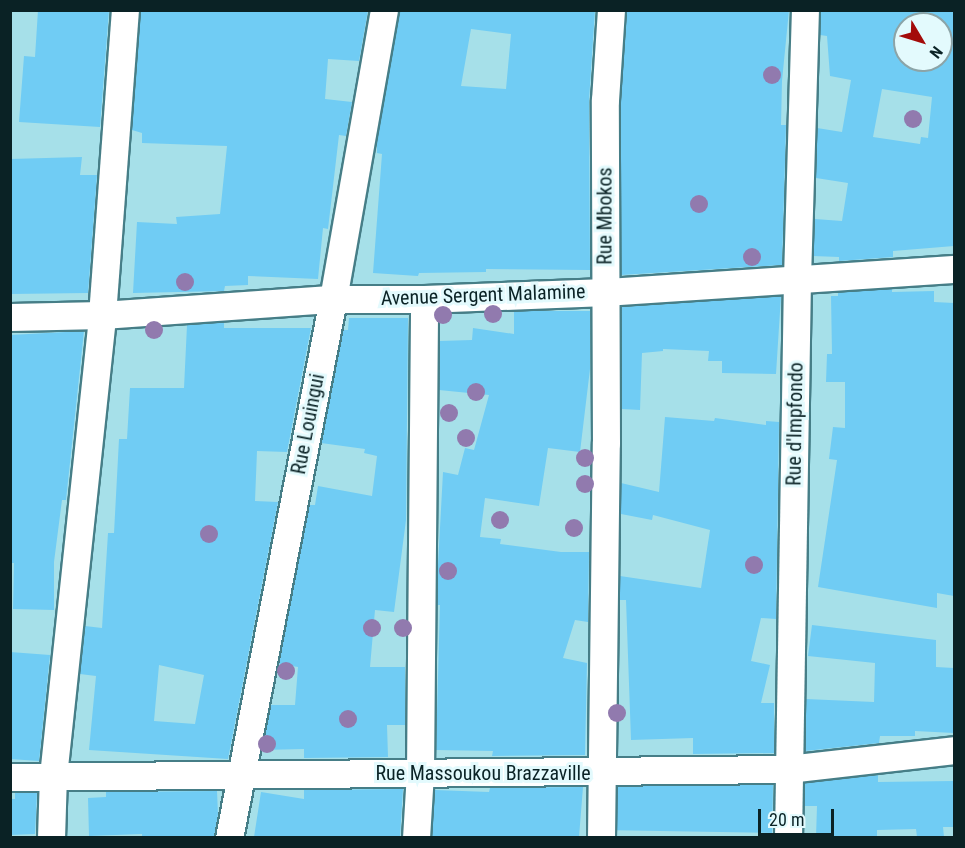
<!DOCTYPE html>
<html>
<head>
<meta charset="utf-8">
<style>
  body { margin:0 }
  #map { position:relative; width:965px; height:848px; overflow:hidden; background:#a6e0e9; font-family:"Roboto Condensed",sans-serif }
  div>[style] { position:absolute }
  .building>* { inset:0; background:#70ccf4; transform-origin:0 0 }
  .roads { filter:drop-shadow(2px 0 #467e87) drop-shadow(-2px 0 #467e87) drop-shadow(0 2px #467e87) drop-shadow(0 -2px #467e87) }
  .street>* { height:27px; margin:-13.5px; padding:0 13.5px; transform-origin:13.5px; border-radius:13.5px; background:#fff }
  .trees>* { width:18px; height:18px; margin:-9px; border-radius:50%; background:#917aae }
  span { translate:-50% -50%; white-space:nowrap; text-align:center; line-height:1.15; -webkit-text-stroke:6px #e3fafd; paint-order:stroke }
  .street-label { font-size:20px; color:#0a2225 }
  .frame { position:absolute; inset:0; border:12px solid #0a2225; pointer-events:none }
  .north { position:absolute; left:893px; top:12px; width:60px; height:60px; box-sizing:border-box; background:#e3fafd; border:2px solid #8ca4a7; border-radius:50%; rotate:128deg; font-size:16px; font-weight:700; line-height:24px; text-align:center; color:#0a2225 }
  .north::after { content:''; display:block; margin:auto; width:21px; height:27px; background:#a30b0a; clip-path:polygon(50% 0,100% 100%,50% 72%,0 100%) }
  .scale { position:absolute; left:758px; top:809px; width:76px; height:27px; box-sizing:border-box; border:3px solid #0a2225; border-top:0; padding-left:8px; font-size:18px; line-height:21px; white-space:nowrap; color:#0a2225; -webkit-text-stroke:4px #e3fafd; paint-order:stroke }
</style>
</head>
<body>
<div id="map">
  <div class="building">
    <i style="clip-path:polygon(38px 10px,109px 10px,100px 127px,19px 122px,24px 56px,35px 57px)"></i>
    <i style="clip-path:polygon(141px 10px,368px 10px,359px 61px,328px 59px,325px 99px,352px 102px,346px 136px,339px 135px,328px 229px,323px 228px,318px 279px,248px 276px,248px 285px,225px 286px,224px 291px,133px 293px,137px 222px,177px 224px,176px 217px,220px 214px,227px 146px,142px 143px,142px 133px,132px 130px)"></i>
    <i style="clip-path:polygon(evenodd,399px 10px,595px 10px,589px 100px,590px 270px,486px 269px,486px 272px,419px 273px,418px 276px,373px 273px,382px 154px,377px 153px,377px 139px,399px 10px,471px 29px,511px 34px,506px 89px,461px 86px,471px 29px)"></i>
    <i style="clip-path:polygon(627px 10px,789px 10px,782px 81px,781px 125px,786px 125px,782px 265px,621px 275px,621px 100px)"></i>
    <i style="clip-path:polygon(evenodd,821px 10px,954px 10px,954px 246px,893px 251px,893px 257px,839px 261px,839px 257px,813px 256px,815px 219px,842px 221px,848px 183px,816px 178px,817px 128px,842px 132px,851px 80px,830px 76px,827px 36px,820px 35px,821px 10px,905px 24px,941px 24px,941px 60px,905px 60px,905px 24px,821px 10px,882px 89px,932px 97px,928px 138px,921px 137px,920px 144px,873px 137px,882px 89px)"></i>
    <i style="clip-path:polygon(82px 157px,80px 175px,97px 175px,88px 293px,10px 294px,10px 159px)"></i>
    <i style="clip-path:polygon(892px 289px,892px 292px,934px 291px,934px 302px,954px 303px,954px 596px,937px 593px,937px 608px,818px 587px,837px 460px,829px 459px,833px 427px,845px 428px,845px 382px,826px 382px,827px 354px,832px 354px,831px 296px,838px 296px,838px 292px)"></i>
    <i style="clip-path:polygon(781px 296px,776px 374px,722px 373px,722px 361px,708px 361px,709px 351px,663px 349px,663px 351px,642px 353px,640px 410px,622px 409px,621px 307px)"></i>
    <i style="clip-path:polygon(514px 311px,590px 311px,590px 369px,580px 452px,548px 448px,539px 506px,485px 498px,480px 537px,501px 539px,500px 544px,561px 552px,589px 552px,588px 622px,575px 620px,563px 658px,587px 663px,585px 755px,492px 756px,493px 751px,436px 750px,440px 605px,437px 605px,438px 565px,443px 472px,458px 475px,465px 448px,474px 450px,489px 395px,439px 390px,439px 341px,472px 340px,473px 328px,514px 334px)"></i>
    <i style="clip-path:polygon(349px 318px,408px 318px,406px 520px,394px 612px,375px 610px,370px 667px,405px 667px,405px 725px,387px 725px,388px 757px,304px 758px,304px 749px,262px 750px,271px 705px,295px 705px,298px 667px,279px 664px,309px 505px,315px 505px,318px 486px,372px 496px,377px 456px,364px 453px,365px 449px,321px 443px,343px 330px,348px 330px)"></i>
    <i style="clip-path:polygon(evenodd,224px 322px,224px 328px,311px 328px,287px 452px,257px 451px,255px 501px,278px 502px,228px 759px,89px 750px,96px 676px,80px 674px,85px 626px,102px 628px,108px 533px,114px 533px,119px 439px,127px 439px,130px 388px,184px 388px,187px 325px,224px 322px,159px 665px,204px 675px,195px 724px,154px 721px,159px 665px)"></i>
    <i style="clip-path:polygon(84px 331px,66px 500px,62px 500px,54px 562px,54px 610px,13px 609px,14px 563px,10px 563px,10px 335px)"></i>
    <i style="clip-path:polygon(665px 417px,714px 421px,715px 418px,766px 425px,766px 421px,779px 422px,776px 619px,761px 618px,751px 661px,770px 665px,761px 703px,774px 703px,774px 753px,693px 754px,693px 738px,631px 740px,626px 600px,620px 600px,620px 576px,701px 588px,710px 530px,653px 515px,652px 520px,621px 514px,621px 483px,659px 492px)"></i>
    <i style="clip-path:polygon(812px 625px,936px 640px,936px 667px,954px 668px,954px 733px,915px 731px,915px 736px,880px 736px,879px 743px,805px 751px,806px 699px,874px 702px,875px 663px,808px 656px)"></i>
    <i style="clip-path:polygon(10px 652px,50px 655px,39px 761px,10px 759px)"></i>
    <i style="clip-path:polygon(878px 775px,878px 782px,954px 781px,954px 827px,943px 827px,944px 837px,917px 837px,916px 829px,877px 830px,877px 837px,816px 837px,817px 806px,804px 806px,805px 783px)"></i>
    <i style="left:773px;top:785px;width:48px;height:156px;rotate:91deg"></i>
    <i style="clip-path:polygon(583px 787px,579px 837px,432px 837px,435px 790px,489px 792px,490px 788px)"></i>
    <i style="clip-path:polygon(403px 789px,400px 837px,254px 837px,261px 792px,304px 799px,304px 790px)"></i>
    <i style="clip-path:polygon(217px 791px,218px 814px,214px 837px,142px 837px,142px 834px,89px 836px,88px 798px,106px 797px,106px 792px)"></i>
    <i style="clip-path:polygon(37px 792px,35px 834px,10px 835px,10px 799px,15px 799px,15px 793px)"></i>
  </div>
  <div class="roads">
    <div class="street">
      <i style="left:10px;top:317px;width:92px;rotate:-1.2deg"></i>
      <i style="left:102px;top:315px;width:232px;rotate:-4deg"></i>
      <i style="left:333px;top:299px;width:91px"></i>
      <i style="left:424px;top:299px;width:182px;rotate:-2.2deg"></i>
      <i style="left:606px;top:292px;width:349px;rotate:-3.8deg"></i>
      <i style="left:10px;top:777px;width:778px;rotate:-0.59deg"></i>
      <i style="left:788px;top:769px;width:167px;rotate:-6.5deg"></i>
      <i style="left:51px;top:838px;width:62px;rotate:-88.2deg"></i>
      <i style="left:53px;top:776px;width:464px;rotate:-83.9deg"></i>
      <i style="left:102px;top:315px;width:306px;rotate:-85.7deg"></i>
      <i style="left:229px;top:838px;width:549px;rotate:-79.08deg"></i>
      <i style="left:333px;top:299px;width:293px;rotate:-80deg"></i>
      <i style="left:416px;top:838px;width:65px;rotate:-86.5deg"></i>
      <i style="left:420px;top:773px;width:474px;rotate:-89.5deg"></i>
      <i style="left:601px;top:838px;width:395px;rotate:-89.3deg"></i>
      <i style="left:606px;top:443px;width:343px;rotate:-90.2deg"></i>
      <i style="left:605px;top:100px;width:90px;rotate:-86.2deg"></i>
      <i style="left:788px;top:838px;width:560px;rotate:-89.08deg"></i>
      <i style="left:797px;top:278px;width:268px;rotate:-88.3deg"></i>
    </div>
  </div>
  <div class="trees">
    <i style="left:772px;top:75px"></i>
    <i style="left:913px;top:119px"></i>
    <i style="left:699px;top:204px"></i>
    <i style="left:752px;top:257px"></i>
    <i style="left:185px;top:282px"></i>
    <i style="left:493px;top:314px"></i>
    <i style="left:443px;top:315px"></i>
    <i style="left:154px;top:330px"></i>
    <i style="left:476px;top:392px"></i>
    <i style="left:449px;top:413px"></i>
    <i style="left:466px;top:438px"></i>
    <i style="left:585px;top:458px"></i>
    <i style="left:585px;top:484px"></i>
    <i style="left:500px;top:520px"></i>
    <i style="left:574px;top:528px"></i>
    <i style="left:209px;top:534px"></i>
    <i style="left:754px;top:565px"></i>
    <i style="left:448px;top:571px"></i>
    <i style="left:372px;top:628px"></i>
    <i style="left:403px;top:628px"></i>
    <i style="left:286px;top:671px"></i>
    <i style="left:617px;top:713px"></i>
    <i style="left:348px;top:719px"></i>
    <i style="left:267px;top:744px"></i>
  </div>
  <div class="street-label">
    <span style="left:605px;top:216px;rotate:-90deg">Rue Mbokos</span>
    <span style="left:483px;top:295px;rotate:-2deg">Avenue Sergent Malamine</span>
    <span style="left:308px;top:424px;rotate:-79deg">Rue Louingui</span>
    <span style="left:795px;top:424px;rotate:-89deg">Rue d'Impfondo</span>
    <span style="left:483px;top:773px">Rue Massoukou Brazzaville</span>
  </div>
  <div class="frame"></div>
  <div class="north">N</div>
  <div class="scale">20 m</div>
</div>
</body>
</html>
